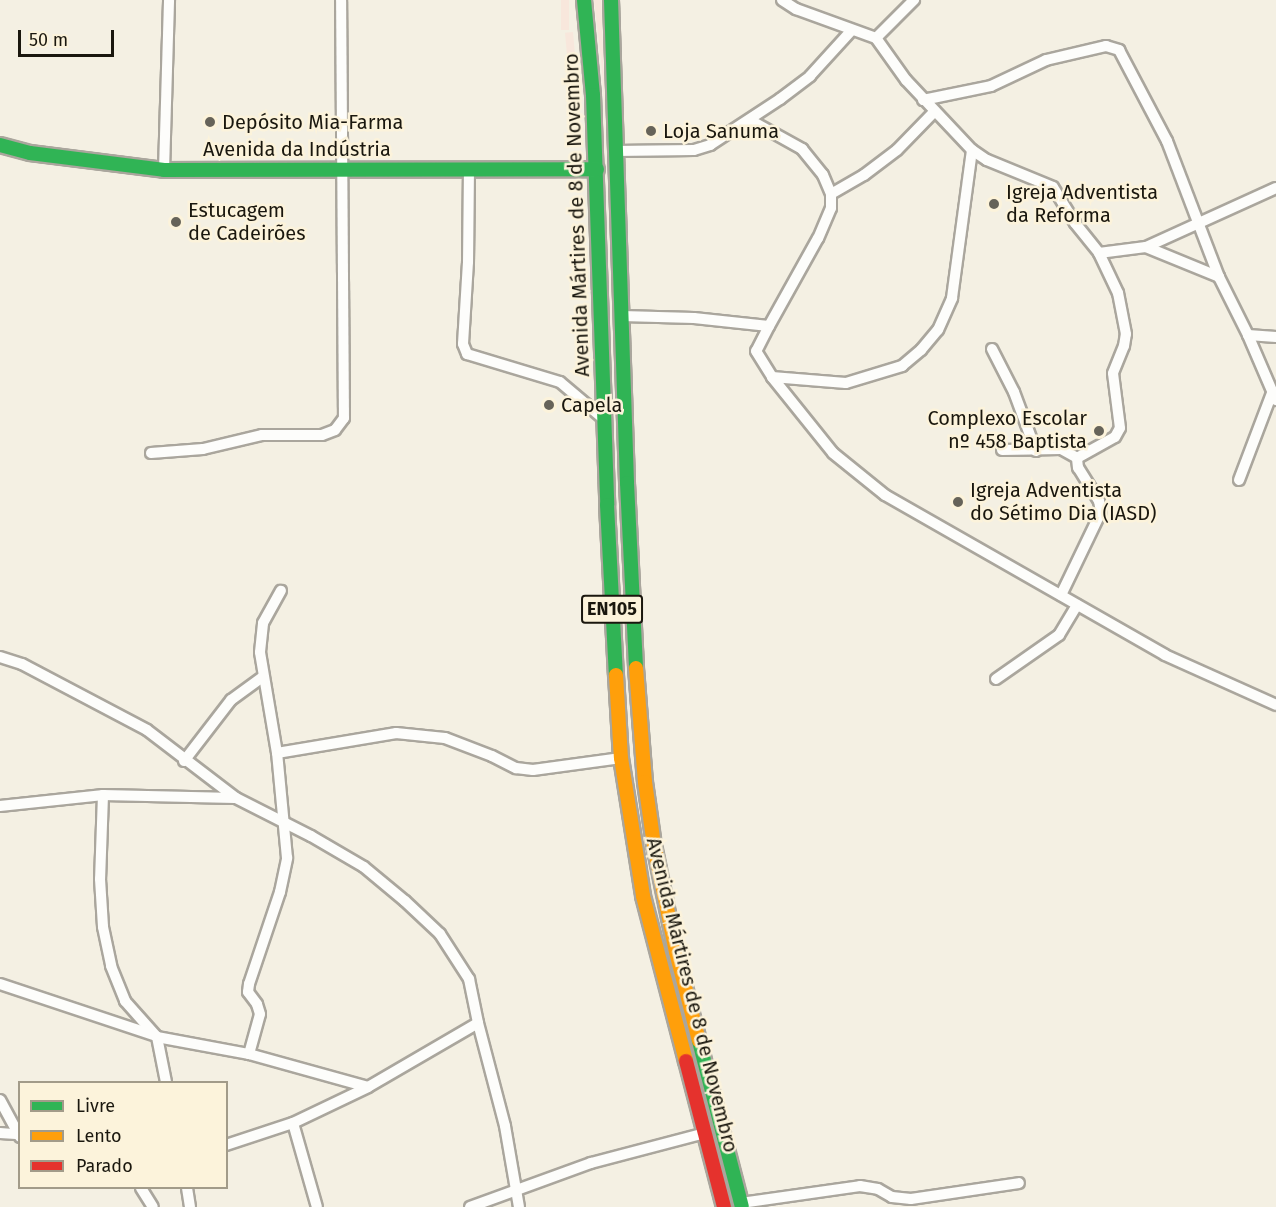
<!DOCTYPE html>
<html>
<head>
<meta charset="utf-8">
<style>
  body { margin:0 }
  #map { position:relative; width:1276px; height:1207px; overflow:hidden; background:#f4f0e3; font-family:"Fira Sans",sans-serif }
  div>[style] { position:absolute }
  .green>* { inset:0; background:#f8e7dc; transform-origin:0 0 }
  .roads { filter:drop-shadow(2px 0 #aaa69d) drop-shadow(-2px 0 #aaa69d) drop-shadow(0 2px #aaa69d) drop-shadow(0 -2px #aaa69d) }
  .street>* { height:10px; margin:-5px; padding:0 5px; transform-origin:5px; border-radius:5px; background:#fdfdfb }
  .fast>* { height:14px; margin:-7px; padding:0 7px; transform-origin:7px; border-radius:7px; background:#30b455 }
  .slow>* { height:14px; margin:-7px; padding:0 7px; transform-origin:7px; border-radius:7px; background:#ff9f0a }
  .jam>* { height:14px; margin:-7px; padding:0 7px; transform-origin:7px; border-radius:7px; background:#e5322d }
  .dots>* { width:16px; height:16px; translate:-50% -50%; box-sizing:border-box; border:3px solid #fcf3db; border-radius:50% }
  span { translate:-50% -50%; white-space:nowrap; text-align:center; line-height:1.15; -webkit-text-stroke:5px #fcf3db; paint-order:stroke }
  .shield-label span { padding:2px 4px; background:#fcf3db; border:2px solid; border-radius:4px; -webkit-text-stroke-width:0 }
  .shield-label { font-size:18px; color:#1a170e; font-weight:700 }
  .poi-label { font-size:20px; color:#1a170e }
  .left { translate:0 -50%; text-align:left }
  .right { translate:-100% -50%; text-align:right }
  .street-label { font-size:20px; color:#1a170e }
  .legend { position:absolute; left:18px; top:1081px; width:210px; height:108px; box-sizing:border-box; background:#fcf3db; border:2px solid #a29b89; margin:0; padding:8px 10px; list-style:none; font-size:18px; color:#1a170e }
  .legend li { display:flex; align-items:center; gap:12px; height:30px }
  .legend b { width:30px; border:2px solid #a29b89 }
  .scale { position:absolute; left:18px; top:30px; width:96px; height:27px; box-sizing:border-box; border:3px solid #1a170e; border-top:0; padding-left:8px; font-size:18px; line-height:21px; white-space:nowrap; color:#1a170e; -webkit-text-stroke:4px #fcf3db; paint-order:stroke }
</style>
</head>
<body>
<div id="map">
  <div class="green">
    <i style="left:561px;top:0;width:8px;height:30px"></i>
    <i style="clip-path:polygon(594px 0,601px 0,605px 113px,601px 59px)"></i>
    <i style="left:573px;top:32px;width:48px;height:8px;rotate:85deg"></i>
  </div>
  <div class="roads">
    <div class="street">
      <i style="left:782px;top:0;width:17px;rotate:33deg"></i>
      <i style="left:796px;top:9px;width:85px;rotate:19.9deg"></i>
      <i style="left:876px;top:38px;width:52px;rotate:54.5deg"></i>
      <i style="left:906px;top:80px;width:96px;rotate:46.7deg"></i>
      <i style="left:972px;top:150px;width:18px;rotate:34deg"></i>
      <i style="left:987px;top:160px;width:71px;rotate:22.2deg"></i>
      <i style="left:1053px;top:187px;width:42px;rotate:58.6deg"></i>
      <i style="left:1075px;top:223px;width:38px;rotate:51deg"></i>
      <i style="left:1099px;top:253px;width:47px;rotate:-7.3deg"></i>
      <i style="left:1146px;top:247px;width:143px;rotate:-24.4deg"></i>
      <i style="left:876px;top:38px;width:54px;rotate:-45deg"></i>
      <i style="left:923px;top:100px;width:69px;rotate:-11.6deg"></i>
      <i style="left:991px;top:86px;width:61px;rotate:-25.3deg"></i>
      <i style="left:1046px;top:60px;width:62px;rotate:-13.1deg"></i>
      <i style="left:1106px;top:46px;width:14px;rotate:17deg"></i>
      <i style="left:1119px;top:50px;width:103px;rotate:62.2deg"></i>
      <i style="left:1167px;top:141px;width:146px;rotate:69.1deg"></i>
      <i style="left:1219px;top:277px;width:65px;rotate:63.4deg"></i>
      <i style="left:1248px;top:335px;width:71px;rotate:66.7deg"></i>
      <i style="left:750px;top:120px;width:60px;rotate:29.1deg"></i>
      <i style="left:802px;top:149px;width:33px;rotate:51deg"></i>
      <i style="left:823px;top:175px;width:21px;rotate:67deg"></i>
      <i style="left:831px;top:194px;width:14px;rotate:90deg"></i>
      <i style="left:831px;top:208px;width:33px;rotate:113deg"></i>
      <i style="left:818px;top:238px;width:101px;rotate:119.1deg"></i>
      <i style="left:615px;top:151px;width:79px;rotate:-0.7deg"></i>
      <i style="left:694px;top:150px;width:17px;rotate:-17deg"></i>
      <i style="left:710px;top:145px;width:84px;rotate:-33.3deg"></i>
      <i style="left:780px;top:99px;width:38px;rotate:-37deg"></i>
      <i style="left:810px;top:76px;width:62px;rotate:-47.6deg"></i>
      <i style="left:469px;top:168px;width:94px;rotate:90.6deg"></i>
      <i style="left:468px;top:262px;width:82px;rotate:93.5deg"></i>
      <i style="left:463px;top:344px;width:11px;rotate:68deg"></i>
      <i style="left:467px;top:354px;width:97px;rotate:16.8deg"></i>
      <i style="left:560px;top:382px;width:59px;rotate:40.2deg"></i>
      <i style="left:164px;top:170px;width:170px;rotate:-88.3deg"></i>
      <i style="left:831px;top:194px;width:38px;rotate:-30deg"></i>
      <i style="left:864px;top:175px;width:41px;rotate:-37.1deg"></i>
      <i style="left:897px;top:150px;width:54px;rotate:-45.7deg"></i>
      <i style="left:1146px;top:247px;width:79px;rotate:22.3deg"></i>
      <i style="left:622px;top:316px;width:72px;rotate:1.6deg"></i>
      <i style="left:694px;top:318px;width:75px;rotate:6.1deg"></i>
      <i style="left:769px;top:326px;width:28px;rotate:117deg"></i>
      <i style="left:756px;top:351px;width:31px;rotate:58deg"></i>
      <i style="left:772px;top:377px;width:97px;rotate:51.2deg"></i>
      <i style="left:833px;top:453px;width:67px;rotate:38.9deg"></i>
      <i style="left:885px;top:495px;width:322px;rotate:29.7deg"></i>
      <i style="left:1165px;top:655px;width:122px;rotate:24.2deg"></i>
      <i style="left:1248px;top:335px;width:28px;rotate:4deg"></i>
      <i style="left:992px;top:349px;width:48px;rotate:62.9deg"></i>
      <i style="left:1014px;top:392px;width:63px;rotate:69.6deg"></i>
      <i style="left:772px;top:377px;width:74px;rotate:4.6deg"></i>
      <i style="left:846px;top:383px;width:59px;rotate:-16.9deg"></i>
      <i style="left:902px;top:366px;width:25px;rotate:-40deg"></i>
      <i style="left:921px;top:350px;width:26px;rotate:-50deg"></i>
      <i style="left:938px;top:330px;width:35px;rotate:-66deg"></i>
      <i style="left:952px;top:298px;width:149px;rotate:-82.3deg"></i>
      <i style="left:1002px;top:450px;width:59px;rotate:-1deg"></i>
      <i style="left:1061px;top:449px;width:18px;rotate:29deg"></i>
      <i style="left:151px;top:453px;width:52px;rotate:-4.4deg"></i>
      <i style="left:203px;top:449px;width:61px;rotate:-13.3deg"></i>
      <i style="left:262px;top:435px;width:60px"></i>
      <i style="left:322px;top:435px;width:14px;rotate:-21deg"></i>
      <i style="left:335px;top:430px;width:15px;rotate:-53deg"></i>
      <i style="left:344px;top:418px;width:418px;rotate:-90.4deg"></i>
      <i style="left:1239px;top:480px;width:93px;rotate:-69.2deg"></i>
      <i style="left:1061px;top:595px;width:92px;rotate:-64.3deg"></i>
      <i style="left:1101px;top:512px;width:11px;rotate:-100deg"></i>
      <i style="left:1099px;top:501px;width:39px;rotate:-122deg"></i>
      <i style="left:1078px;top:468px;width:10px;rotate:-96deg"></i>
      <i style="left:1077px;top:458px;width:43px;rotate:-28.9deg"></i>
      <i style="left:1115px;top:437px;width:10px;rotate:-61deg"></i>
      <i style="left:1120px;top:428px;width:55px;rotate:-97.3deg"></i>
      <i style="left:1113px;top:373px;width:29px;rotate:-68deg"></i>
      <i style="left:1124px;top:346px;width:12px;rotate:-81deg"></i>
      <i style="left:1126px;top:334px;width:42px;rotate:-101deg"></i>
      <i style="left:1118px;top:293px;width:44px;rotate:-115.4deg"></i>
      <i style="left:0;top:657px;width:23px;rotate:18deg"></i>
      <i style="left:22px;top:664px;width:141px;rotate:27.8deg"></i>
      <i style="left:147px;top:730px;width:112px;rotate:37.4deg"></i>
      <i style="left:236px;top:798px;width:84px;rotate:26.9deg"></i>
      <i style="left:311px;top:836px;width:61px;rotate:30.3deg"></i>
      <i style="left:364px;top:867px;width:53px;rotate:39.7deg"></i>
      <i style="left:405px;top:901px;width:48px;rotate:43.3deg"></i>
      <i style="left:440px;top:934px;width:54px;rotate:57.2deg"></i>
      <i style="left:469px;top:979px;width:45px;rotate:78.4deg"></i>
      <i style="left:478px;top:1023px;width:106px;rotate:75.3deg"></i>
      <i style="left:505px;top:1126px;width:82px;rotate:80.2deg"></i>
      <i style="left:996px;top:679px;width:77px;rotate:-34.9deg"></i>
      <i style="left:1059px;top:635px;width:35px;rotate:-59deg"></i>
      <i style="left:277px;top:753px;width:121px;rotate:-9.5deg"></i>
      <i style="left:396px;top:733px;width:49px;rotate:5.8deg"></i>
      <i style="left:445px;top:738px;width:50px;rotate:21deg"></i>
      <i style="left:492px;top:756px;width:27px;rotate:27deg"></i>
      <i style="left:516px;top:768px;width:17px;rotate:7deg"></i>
      <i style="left:533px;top:770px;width:89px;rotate:-7.8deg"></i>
      <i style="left:184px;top:761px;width:77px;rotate:-52.4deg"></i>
      <i style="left:231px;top:700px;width:39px;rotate:-36deg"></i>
      <i style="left:103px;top:795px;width:84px;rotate:92deg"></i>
      <i style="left:100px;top:879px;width:48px;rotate:86.4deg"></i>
      <i style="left:103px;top:927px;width:40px;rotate:78deg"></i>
      <i style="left:111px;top:966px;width:38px;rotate:68deg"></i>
      <i style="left:125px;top:1001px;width:48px;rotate:48.4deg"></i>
      <i style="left:0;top:806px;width:104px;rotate:-6.1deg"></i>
      <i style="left:103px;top:795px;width:132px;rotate:1.3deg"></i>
      <i style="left:0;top:984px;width:164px;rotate:18.4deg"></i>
      <i style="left:249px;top:1054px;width:41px;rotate:-74.6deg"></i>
      <i style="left:260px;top:1014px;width:10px;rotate:-107deg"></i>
      <i style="left:257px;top:1004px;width:15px;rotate:-127deg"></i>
      <i style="left:248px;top:992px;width:8px;rotate:-83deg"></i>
      <i style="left:249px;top:984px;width:97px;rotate:-71.4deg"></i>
      <i style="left:280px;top:892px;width:35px;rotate:-78deg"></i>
      <i style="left:287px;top:858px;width:105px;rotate:-95.4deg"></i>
      <i style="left:277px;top:753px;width:102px;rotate:-99.6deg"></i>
      <i style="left:260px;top:652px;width:29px;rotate:-84deg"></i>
      <i style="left:263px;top:623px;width:37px;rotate:-61deg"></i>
      <i style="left:166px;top:1082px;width:46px;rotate:-101.3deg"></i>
      <i style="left:157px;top:1037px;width:94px;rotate:10.5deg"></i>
      <i style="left:249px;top:1054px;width:123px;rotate:15.5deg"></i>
      <i style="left:368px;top:1087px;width:127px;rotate:-30.2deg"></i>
      <i style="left:0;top:1100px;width:42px;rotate:61.6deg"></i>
      <i style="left:293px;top:1123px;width:87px;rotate:74.1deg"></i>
      <i style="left:0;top:1133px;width:16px;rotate:4deg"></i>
      <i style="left:226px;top:1145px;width:71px;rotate:-18.2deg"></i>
      <i style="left:293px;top:1123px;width:83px;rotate:-25.6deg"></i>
      <i style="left:141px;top:1188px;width:22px;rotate:58deg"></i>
      <i style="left:187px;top:1188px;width:19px;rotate:81deg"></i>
      <i style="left:741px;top:1203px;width:120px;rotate:-8.1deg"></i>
      <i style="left:860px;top:1186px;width:18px;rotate:9deg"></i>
      <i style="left:878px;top:1189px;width:16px;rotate:30deg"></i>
      <i style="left:892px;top:1197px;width:19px;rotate:6deg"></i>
      <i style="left:911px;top:1199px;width:109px;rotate:-8.4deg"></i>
      <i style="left:470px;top:1207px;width:129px;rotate:-20deg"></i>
      <i style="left:591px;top:1163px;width:118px;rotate:-14.7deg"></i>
    </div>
    <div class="fast">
      <i style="left:584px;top:0;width:95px;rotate:84.6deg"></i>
      <i style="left:593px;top:95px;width:410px;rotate:88deg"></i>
      <i style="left:607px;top:505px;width:170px;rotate:87deg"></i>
      <i style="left:611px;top:0;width:483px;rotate:88.1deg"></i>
      <i style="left:627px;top:483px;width:185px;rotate:87.2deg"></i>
      <i style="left:0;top:145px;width:31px;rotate:15deg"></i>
      <i style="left:30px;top:153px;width:135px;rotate:7.2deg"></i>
      <i style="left:164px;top:170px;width:433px;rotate:-0.1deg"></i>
      <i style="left:699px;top:1041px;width:171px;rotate:75.5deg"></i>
    </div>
    <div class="slow">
      <i style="left:636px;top:668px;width:114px;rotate:85.5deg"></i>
      <i style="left:645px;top:782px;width:64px;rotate:81.9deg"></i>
      <i style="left:654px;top:845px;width:109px;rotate:78.4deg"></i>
      <i style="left:676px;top:952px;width:92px;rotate:75.5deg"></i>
      <i style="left:616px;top:675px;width:83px;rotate:86.6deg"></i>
      <i style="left:621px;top:758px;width:140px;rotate:80.9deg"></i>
      <i style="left:643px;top:896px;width:171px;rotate:75.4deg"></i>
    </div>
    <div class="jam">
      <i style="left:686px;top:1061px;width:151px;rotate:75.4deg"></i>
    </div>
  </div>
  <div class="dots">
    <i style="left:210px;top:122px;background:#666359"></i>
    <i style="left:651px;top:131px;background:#666359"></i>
    <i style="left:994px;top:204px;background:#666359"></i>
    <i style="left:176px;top:222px;background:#666359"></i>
    <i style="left:549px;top:405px;background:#666359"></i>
    <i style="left:1099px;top:431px;background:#666359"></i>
    <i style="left:958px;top:502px;background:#666359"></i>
  </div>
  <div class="shield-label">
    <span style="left:612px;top:609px">EN105</span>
  </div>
  <div class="poi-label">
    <span class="left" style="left:222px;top:122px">Depósito Mia-Farma</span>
    <span class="left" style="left:663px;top:131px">Loja Sanuma</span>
    <span class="left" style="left:1006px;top:204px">Igreja Adventista<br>da Reforma</span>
    <span class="left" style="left:188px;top:222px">Estucagem<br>de Cadeirões</span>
    <span class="left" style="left:561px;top:405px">Capela</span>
    <span class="right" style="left:1087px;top:430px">Complexo Escolar<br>nº 458 Baptista</span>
    <span class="left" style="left:970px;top:502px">Igreja Adventista<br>do Sétimo Dia (IASD)</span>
  </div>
  <div class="street-label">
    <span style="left:297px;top:149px">Avenida da Indústria</span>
    <span style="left:577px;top:215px;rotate:-92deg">Avenida Mártires de 8 de Novembro</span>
    <span style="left:692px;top:995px;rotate:76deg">Avenida Mártires de 8 de Novembro</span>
  </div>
  <ul class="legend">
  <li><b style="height:8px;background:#30b455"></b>Livre</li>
  <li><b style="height:8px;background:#ff9f0a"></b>Lento</li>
  <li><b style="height:8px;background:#e5322d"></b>Parado</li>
  </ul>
  <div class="scale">50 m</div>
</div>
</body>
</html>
